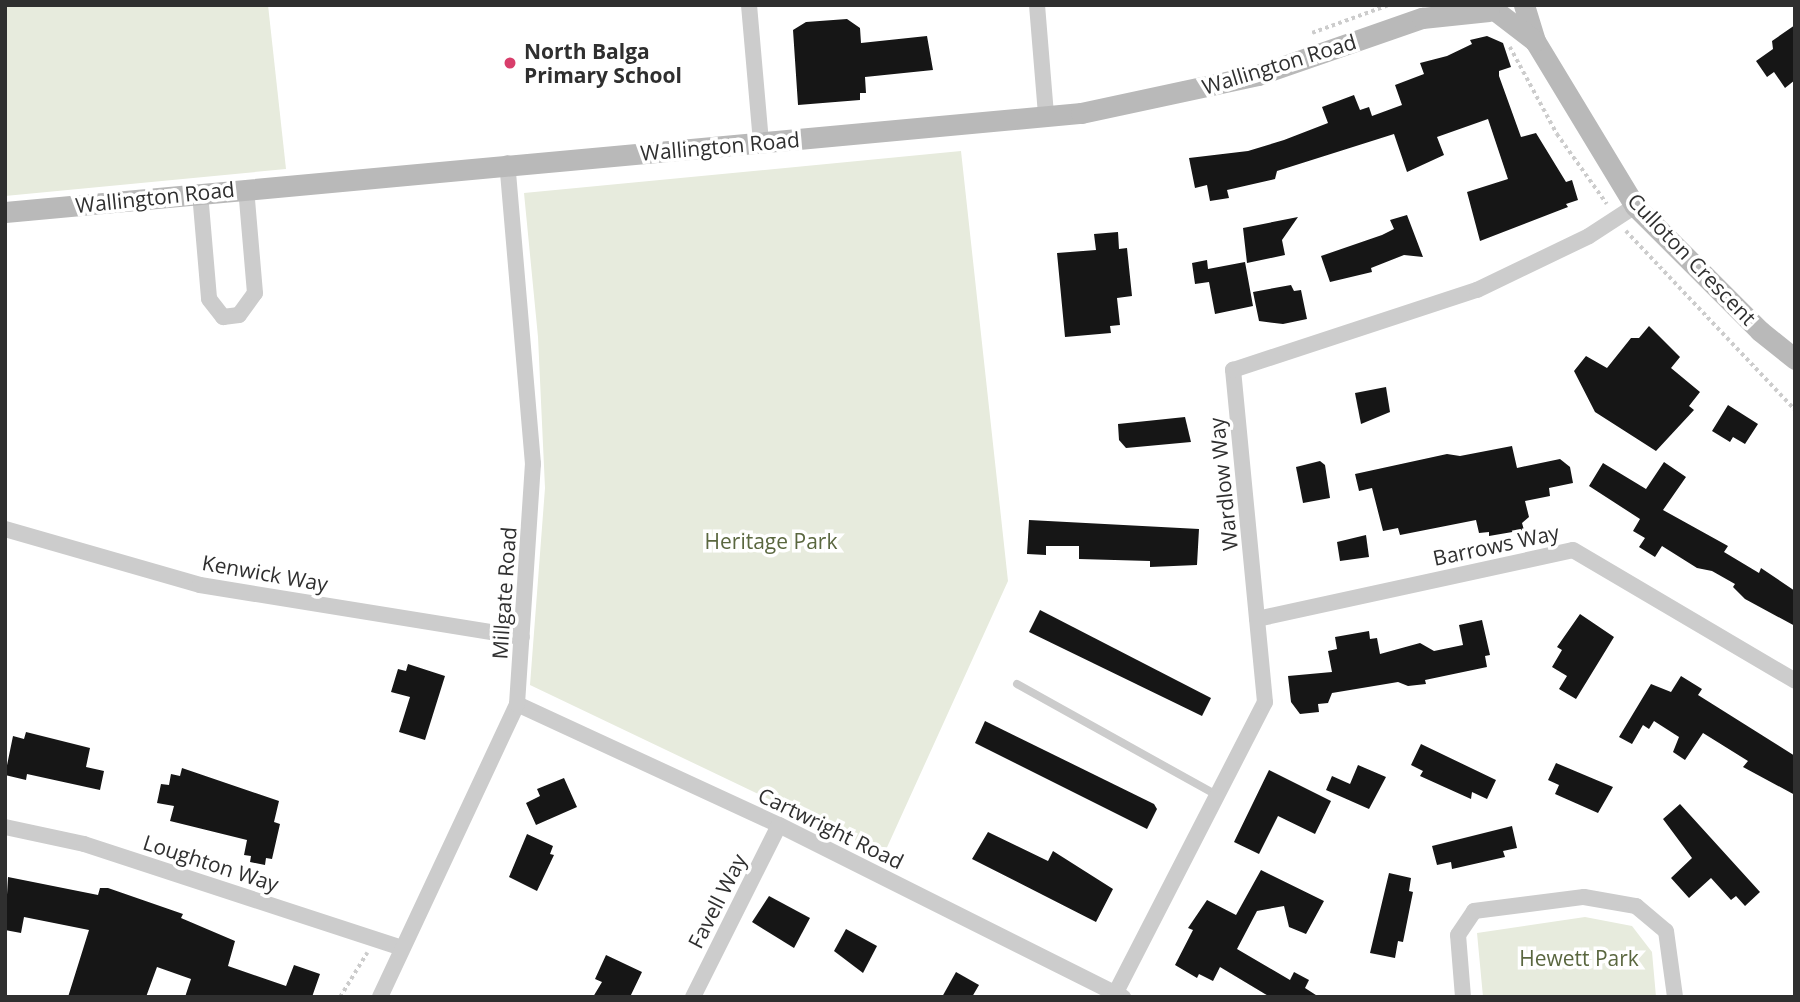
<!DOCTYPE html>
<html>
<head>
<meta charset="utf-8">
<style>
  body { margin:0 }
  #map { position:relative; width:1800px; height:1002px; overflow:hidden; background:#fff; font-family:"Open Sans",sans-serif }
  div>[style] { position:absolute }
  .green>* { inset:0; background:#e7ebdd }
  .building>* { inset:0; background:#161616 }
  .path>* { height:3.5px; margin-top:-1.75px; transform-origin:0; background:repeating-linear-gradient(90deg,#ccc 0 3.5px,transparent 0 7px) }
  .lane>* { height:8px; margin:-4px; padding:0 4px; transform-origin:4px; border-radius:4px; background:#ccc }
  .street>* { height:16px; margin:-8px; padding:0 8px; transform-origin:8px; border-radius:8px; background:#ccc }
  .secondary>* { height:21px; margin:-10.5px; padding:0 10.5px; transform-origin:10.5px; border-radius:10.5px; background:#b9b9b9 }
  .dots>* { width:19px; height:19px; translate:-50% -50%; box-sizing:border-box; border:4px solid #fff; border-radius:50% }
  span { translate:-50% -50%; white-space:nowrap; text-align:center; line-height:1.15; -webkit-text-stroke:7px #fff; paint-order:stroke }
  .poi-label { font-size:21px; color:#2f2f2f; font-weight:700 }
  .left { translate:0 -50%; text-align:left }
  .street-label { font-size:21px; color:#2f2f2f }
  .park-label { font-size:21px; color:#5a673f }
  .frame { position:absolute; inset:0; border:7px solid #2f2f2f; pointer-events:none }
</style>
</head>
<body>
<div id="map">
  <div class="green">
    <i style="clip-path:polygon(5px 5px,268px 5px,286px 169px,5px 196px)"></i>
    <i style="clip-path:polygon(961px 151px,1008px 581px,884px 854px,530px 685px,545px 488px,538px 337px,524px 193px)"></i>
    <i style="clip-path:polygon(1585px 917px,1632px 926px,1652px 952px,1656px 997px,1483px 997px,1477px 933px)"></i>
  </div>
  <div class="building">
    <i style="clip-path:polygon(847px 19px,860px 28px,861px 43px,927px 36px,933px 70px,865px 77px,866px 93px,860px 93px,860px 100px,798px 105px,793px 30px,806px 22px)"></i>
    <i style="clip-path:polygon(1795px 25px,1795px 80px,1785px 88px,1774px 72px,1767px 77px,1756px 61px,1773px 49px,1772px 41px)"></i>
    <i style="clip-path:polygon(1487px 36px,1503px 43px,1511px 67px,1499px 71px,1499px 76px,1521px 137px,1536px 133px,1566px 182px,1572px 180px,1578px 200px,1566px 204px,1568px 207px,1480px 241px,1467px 192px,1508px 179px,1488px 119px,1437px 137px,1444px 155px,1407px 172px,1394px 134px,1277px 171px,1275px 179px,1227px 190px,1229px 198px,1210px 201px,1207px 185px,1195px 188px,1189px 158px,1248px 151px,1284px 140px,1328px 123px,1322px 107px,1354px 95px,1360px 110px,1369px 107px,1372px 116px,1402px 105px,1395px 85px,1424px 74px,1420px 63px,1447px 56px,1472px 44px,1470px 40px)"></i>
    <i style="clip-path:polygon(1407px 215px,1423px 257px,1404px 255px,1371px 268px,1372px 272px,1330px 282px,1321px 256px,1382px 235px,1394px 229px,1390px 220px)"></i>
    <i style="clip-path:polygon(1298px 217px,1282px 240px,1285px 255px,1247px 263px,1243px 228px)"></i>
    <i style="clip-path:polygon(1118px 232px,1119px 249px,1127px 248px,1132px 296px,1117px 298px,1120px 325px,1110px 326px,1111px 333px,1065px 337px,1057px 253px,1096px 250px,1094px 234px)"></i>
    <i style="clip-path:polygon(1207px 260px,1208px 269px,1245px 262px,1253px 306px,1215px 314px,1209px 282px,1195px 284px,1192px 263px)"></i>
    <i style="clip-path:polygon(1291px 285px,1294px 291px,1301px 290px,1307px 319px,1283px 324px,1259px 321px,1253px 292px)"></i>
    <i style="clip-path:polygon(1649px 326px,1680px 357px,1671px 368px,1700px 392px,1689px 406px,1694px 410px,1656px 451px,1595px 412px,1574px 371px,1586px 356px,1607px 368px,1631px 338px,1639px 338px)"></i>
    <i style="clip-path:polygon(1386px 387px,1390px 412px,1361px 424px,1355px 393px)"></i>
    <i style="clip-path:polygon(1728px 405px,1758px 424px,1745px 444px,1733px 437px,1730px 442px,1712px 431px)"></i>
    <i style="clip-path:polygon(1185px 417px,1191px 442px,1126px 448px,1119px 440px,1118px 424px)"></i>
    <i style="clip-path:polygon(1512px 446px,1517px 468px,1560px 459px,1570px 467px,1573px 483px,1549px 488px,1550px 496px,1525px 501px,1529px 517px,1522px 523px,1524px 530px,1489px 536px,1489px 532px,1479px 533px,1476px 520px,1400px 535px,1398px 528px,1383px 531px,1372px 488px,1359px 491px,1355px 474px,1447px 454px,1460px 456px)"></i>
    <i style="clip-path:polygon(1320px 461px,1325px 465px,1330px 498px,1303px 503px,1296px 467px)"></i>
    <i style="clip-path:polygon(1664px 462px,1686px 477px,1663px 510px,1728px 546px,1724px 552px,1759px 573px,1761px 568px,1795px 591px,1795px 626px,1745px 599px,1733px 587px,1735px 584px,1712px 571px,1697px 568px,1662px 546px,1655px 557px,1639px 547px,1645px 538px,1633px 531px,1640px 519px,1589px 486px,1603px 463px,1646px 489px)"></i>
    <i style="clip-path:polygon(1029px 520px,1199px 529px,1197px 565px,1150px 567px,1150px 561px,1079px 559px,1079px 546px,1046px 546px,1046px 555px,1027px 554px)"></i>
    <i style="clip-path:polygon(1366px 535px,1369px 557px,1340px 561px,1337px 542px)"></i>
    <i style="clip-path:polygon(1040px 610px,1211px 698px,1202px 716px,1029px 632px)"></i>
    <i style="clip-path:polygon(1580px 614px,1614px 637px,1576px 699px,1559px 689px,1567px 676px,1552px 667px,1562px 650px,1557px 647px)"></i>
    <i style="clip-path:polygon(1482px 620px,1490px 655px,1485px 656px,1487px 667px,1425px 680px,1426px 684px,1408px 686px,1398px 682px,1332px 693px,1328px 703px,1318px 704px,1319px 712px,1300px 714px,1291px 702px,1288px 676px,1332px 672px,1328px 651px,1337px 649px,1335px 637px,1369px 631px,1370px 639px,1377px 638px,1380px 654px,1420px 643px,1434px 651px,1463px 645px,1459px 625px)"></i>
    <i style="clip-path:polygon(408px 664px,445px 676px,425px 740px,399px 732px,410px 697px,391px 692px,398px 669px,406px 671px)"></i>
    <i style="clip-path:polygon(1681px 676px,1702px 689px,1698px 695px,1795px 756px,1795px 795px,1743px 767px,1748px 761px,1703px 733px,1685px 760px,1673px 752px,1679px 737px,1654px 721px,1649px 729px,1643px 725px,1632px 744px,1619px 737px,1651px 684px,1671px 692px)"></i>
    <i style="clip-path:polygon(985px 721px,1154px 804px,1157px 809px,1147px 829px,975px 743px)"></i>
    <i style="clip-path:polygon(26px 732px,90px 748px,86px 767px,104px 771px,100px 790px,27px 774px,26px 780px,5px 775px,13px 736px,24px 739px)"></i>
    <i style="clip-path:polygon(1421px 744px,1496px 780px,1487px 799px,1472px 792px,1471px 799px,1420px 776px,1423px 771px,1411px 765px)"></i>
    <i style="clip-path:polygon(1556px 763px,1613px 787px,1598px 813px,1555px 794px,1559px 785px,1548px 780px)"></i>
    <i style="clip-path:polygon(1358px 765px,1386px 777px,1369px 809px,1326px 790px,1332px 776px,1350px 784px)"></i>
    <i style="clip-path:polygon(182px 768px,279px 801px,274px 822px,280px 824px,272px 859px,266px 858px,265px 865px,250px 862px,251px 856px,244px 855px,247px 840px,170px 821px,174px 806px,157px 803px,161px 784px,169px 785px,171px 774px,180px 776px)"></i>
    <i style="clip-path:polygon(1269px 770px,1331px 801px,1315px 834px,1278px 816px,1259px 854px,1234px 842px)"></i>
    <i style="clip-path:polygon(564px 778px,577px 807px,536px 825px,526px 803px,540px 796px,537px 789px)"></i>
    <i style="clip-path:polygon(1680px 804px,1760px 892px,1745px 906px,1736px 896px,1731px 900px,1711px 878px,1689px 898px,1671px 878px,1692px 858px,1663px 819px)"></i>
    <i style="clip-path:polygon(1512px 826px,1517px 848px,1503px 851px,1505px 857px,1452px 869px,1451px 862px,1437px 865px,1432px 846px)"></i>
    <i style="clip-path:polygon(988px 832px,1048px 861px,1053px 851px,1113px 889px,1096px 922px,972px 859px)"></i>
    <i style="clip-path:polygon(527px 834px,553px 846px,550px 854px,554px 855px,537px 891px,509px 877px)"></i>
    <i style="clip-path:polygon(1261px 870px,1324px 901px,1306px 934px,1289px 927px,1284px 906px,1257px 911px,1237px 949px,1290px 980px,1294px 972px,1309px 980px,1305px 988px,1319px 997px,1270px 997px,1220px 967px,1213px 981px,1199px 974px,1197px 978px,1175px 965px,1193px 930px,1188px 928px,1207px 900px,1236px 915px)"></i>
    <i style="clip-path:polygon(1389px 873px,1411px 878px,1409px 891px,1413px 892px,1403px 942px,1398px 941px,1395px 958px,1370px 953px)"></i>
    <i style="clip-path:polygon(8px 877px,98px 895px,100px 888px,108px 888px,183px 914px,181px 918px,235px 941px,228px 966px,286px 986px,294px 965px,320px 974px,312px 997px,185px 997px,191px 979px,157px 967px,146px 997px,68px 997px,89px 930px,24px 917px,21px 933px,5px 930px)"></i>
    <i style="clip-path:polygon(769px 896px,810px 918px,794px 948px,752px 922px)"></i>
    <i style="clip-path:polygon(846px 929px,877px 946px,863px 973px,834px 951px)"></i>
    <i style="clip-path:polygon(606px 955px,642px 972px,630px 997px,593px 997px,602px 982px,595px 979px)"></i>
    <i style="clip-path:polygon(956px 972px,979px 985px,972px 997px,942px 997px)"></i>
  </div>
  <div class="path">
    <i style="left:1312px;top:33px;width:82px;rotate:-20deg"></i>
    <i style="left:1510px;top:47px;width:99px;rotate:61.6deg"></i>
    <i style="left:1557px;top:134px;width:86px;rotate:54.5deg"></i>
    <i style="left:1626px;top:231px;width:246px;rotate:46.6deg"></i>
    <i style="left:340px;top:997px;width:52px;rotate:-58.5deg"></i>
  </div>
  <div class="lane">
    <i style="left:1017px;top:684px;width:230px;rotate:29.1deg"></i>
  </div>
  <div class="street">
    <i style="left:749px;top:5px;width:139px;rotate:85deg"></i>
    <i style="left:1037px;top:5px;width:110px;rotate:85.3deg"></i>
    <i style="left:200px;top:193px;width:106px;rotate:85.1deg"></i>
    <i style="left:209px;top:299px;width:23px;rotate:52deg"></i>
    <i style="left:223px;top:317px;width:16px;rotate:-7deg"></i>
    <i style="left:239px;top:315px;width:27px;rotate:-54deg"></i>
    <i style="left:255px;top:293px;width:105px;rotate:-94.9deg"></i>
    <i style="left:5px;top:529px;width:203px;rotate:16deg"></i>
    <i style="left:200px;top:585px;width:326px;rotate:9.2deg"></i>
    <i style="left:1257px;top:619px;width:323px;rotate:-12.3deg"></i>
    <i style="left:1573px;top:550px;width:258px;rotate:30.5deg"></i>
    <i style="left:517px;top:704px;width:289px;rotate:24.8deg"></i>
    <i style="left:779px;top:825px;width:385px;rotate:26.6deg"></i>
    <i style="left:5px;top:827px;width:81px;rotate:12.1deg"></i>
    <i style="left:84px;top:844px;width:335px;rotate:18.1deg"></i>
    <i style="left:1115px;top:994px;width:328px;rotate:-62.8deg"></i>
    <i style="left:1265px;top:702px;width:334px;rotate:-95.5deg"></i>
    <i style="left:1233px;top:370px;width:257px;rotate:-18.2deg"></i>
    <i style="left:1477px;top:290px;width:124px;rotate:-25.7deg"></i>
    <i style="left:1589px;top:236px;width:55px;rotate:-33.1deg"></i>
    <i style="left:380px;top:997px;width:323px;rotate:-64.9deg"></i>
    <i style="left:517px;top:704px;width:241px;rotate:-86.2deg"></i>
    <i style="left:533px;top:464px;width:302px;rotate:-94.9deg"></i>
    <i style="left:693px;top:997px;width:192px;rotate:-63.4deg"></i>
    <i style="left:1463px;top:997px;width:62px;rotate:-94.6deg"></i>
    <i style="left:1458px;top:935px;width:29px;rotate:-56deg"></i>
    <i style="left:1474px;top:911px;width:111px;rotate:-7.3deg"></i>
    <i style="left:1584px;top:897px;width:53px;rotate:9.8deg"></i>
    <i style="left:1636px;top:906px;width:39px;rotate:40deg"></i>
    <i style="left:1666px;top:931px;width:67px;rotate:82.2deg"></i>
  </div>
  <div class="secondary">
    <i style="left:1524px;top:5px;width:38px;rotate:73deg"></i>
    <i style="left:1535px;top:41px;width:193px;rotate:58.8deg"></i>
    <i style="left:1635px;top:206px;width:177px;rotate:45deg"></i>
    <i style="left:1760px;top:331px;width:45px;rotate:38.7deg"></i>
    <i style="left:1497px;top:12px;width:48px;rotate:37.3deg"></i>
    <i style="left:5px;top:212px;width:1081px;rotate:-5.26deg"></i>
    <i style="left:1081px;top:113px;width:181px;rotate:-12.1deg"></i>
    <i style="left:1258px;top:75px;width:174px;rotate:-19.2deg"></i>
    <i style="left:1422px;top:18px;width:67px;rotate:-6deg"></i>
  </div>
  <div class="dots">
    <i style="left:510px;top:63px;background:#d83e6b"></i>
  </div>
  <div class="poi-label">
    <span class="left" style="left:524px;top:63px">North Balga<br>Primary School</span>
  </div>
  <div class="street-label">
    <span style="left:1279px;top:64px;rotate:-17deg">Wallington Road</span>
    <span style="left:720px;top:146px;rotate:-5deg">Wallington Road</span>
    <span style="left:155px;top:197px;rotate:-6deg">Wallington Road</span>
    <span style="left:1692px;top:259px;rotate:46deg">Culloton Crescent</span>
    <span style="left:1223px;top:484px;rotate:-96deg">Wardlow Way</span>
    <span style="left:1496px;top:545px;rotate:-12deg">Barrows Way</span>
    <span style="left:265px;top:573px;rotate:10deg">Kenwick Way</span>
    <span style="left:504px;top:593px;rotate:-86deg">Millgate Road</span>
    <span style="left:831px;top:828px;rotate:26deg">Cartwright Road</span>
    <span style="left:211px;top:863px;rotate:18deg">Loughton Way</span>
    <span style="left:717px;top:901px;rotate:-63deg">Favell Way</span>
  </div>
  <div class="park-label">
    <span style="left:771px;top:541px">Heritage Park</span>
    <span style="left:1579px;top:958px">Hewett Park</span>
  </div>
  <div class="frame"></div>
</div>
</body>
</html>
